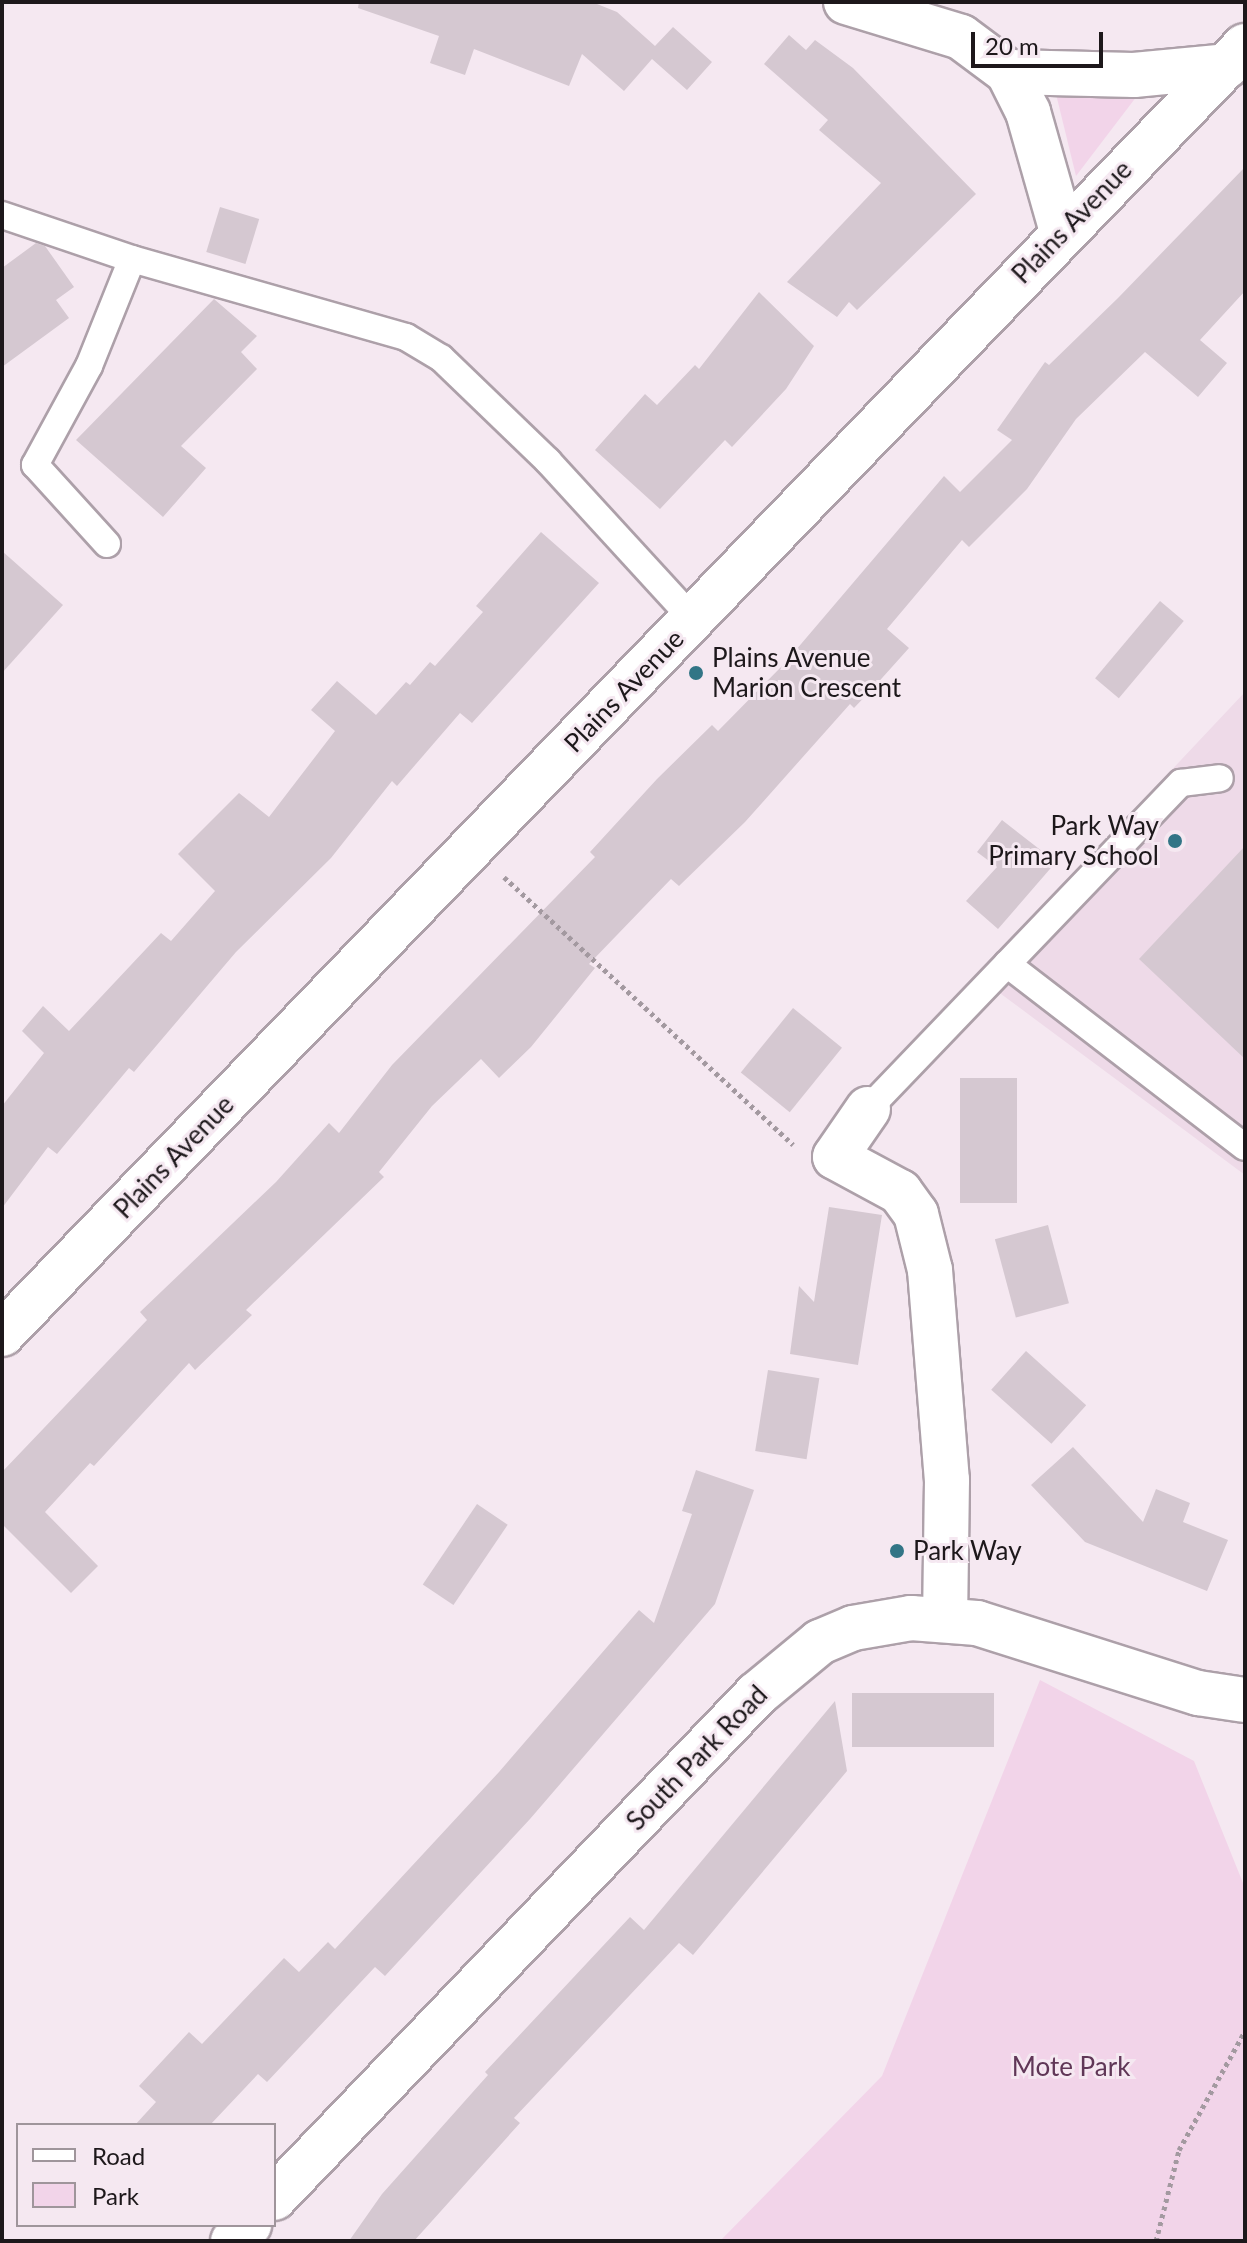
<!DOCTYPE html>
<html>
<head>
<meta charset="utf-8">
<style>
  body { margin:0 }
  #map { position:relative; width:1247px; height:2243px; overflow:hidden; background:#f5e8f1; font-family:Lato,sans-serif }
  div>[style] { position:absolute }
  .built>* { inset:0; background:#eedae8 }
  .green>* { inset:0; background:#f2d4e9 }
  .building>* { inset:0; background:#d5c8d1; transform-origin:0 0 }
  .path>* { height:5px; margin-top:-2.5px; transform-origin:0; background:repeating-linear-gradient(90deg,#a399a0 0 4px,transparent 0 8px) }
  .roads { filter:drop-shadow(2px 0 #ada0a9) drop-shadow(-2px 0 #ada0a9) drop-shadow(0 2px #ada0a9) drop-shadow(0 -2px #ada0a9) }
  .service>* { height:26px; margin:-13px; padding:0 13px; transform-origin:13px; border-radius:13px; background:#fff }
  .minor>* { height:44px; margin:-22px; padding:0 22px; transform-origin:22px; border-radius:22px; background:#fff }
  .dots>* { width:22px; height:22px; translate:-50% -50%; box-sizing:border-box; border:4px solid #f5e8f1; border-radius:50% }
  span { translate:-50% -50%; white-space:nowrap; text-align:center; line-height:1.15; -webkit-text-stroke:6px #f5e8f1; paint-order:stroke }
  .street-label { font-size:26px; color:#1d181b }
  .poi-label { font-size:26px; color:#1d181b }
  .left { translate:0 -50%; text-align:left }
  .right { translate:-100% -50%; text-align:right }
  .park-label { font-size:26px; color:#603757 }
  .frame { position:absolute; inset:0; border:4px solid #1d181b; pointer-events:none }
  .legend { position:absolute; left:16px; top:2123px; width:260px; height:104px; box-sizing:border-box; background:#f5e8f1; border:2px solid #9f959b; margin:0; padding:10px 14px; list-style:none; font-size:24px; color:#1d181b }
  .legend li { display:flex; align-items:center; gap:16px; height:40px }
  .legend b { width:40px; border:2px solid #9f959b }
  .scale { position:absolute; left:971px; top:32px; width:132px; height:36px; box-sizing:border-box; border:4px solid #1d181b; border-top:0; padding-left:10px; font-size:24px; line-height:28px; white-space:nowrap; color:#1d181b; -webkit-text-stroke:6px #f5e8f1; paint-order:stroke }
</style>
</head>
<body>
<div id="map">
  <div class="built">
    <i style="clip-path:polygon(1245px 692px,1245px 1175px,997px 991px,923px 1034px)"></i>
  </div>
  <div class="green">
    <i style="clip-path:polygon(1140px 92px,1076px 176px,1056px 94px)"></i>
    <i style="clip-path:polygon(1040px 1680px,1194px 1761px,1245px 1888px,1245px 2241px,720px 2241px,882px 2076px)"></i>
  </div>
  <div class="building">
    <i style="clip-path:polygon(359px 2px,592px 2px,617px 12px,655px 46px,673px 27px,712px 62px,687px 90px,652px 59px,624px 91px,582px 54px,569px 86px,474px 49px,465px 75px,430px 63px,439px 36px,358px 8px)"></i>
    <i style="clip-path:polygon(789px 35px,806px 50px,815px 40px,853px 68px,976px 194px,857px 310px,849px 302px,837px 317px,787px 282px,881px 183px,819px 130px,828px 120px,764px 64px)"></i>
    <i style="clip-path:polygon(1245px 167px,1245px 291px,1200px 340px,1227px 363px,1198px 397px,1145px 352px,1076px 419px,1027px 489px,969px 547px,962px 540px,887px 629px,909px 648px,874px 687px,854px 708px,850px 704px,745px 822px,679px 886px,671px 879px,589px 964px,595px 968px,531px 1047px,499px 1078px,481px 1059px,432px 1106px,379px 1172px,384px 1177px,246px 1310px,252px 1315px,195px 1370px,189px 1363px,94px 1466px,90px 1463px,45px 1512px,98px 1566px,71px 1593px,2px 1524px,2px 1472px,147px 1320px,140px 1312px,276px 1182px,329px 1123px,339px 1133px,392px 1065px,595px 857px,590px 852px,657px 779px,712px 725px,718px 731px,784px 664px,944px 476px,960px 492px,1012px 440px,997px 430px,1045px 362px,1049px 365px,1118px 298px)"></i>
    <i style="left:220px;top:207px;width:41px;height:47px;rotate:17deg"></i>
    <i style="clip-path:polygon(36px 243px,45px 246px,74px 287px,56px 300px,69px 318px,2px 367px,2px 268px)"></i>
    <i style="clip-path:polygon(759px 292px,814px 346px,786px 389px,732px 447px,725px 440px,660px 509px,595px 450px,645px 394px,657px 405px,695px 365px,699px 369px)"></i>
    <i style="clip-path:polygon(214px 299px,257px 336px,241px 352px,257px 369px,181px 446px,206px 468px,163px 517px,76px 440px)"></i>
    <i style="clip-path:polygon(541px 532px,599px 583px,472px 723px,460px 713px,397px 786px,392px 781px,331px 858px,236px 952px,134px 1072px,129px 1068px,57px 1154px,48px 1147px,2px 1208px,2px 1106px,44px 1053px,22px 1031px,43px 1006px,69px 1031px,161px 933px,171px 941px,215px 891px,178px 854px,239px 793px,269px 817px,335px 731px,311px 710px,337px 681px,376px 715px,406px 682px,410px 685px,430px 662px,435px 666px,483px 612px,476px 606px)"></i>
    <i style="clip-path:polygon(2px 551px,63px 605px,2px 673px)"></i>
    <i style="left:1160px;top:601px;width:31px;height:101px;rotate:40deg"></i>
    <i style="clip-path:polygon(1002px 820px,1056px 862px,998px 929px,966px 901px,997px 867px,977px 852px)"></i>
    <i style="clip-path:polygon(1245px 846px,1245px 1059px,1139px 959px)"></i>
    <i style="left:793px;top:1008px;width:63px;height:83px;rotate:39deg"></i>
    <i style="left:1017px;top:1078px;width:125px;height:57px;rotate:90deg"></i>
    <i style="clip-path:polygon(829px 1207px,882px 1215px,858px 1365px,790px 1354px,799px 1286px,814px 1302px)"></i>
    <i style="left:1048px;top:1225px;width:81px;height:55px;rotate:75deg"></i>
    <i style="left:1026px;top:1351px;width:81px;height:52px;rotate:42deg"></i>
    <i style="left:768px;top:1370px;width:52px;height:82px;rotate:9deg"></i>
    <i style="clip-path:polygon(1073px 1447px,1143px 1522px,1156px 1489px,1190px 1503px,1183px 1522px,1228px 1540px,1207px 1591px,1085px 1542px,1031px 1485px)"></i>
    <i style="clip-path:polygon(696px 1470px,754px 1490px,715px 1604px,530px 1819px,385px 1976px,375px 1967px,267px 2082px,258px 2074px,210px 2125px,135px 2125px,156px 2102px,139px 2086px,189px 2032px,202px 2044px,284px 1958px,299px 1972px,328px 1942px,335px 1949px,499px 1772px,639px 1610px,654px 1623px,692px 1514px,682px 1511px)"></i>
    <i style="left:477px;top:1504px;width:37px;height:97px;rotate:34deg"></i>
    <i style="left:852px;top:1693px;width:142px;height:54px"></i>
    <i style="clip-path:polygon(835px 1701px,847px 1771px,693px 1955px,679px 1943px,514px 2118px,520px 2123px,414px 2241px,349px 2241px,382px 2194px,488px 2075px,485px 2072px,630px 1917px,644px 1930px)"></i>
  </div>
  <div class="path">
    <i style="left:504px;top:877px;width:394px;rotate:42.8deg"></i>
    <i style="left:1156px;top:2241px;width:94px;rotate:-75.8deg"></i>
    <i style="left:1179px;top:2150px;width:136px;rotate:-61deg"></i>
  </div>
  <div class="roads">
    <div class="service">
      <i style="left:2px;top:215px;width:137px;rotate:18.7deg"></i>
      <i style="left:107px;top:544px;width:107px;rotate:-132.3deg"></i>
      <i style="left:35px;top:465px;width:113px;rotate:-61.4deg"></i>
      <i style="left:89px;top:366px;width:115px;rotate:-68.1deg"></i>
      <i style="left:132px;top:259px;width:285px;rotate:15.9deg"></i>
      <i style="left:406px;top:337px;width:41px;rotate:31deg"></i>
      <i style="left:441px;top:358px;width:149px;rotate:43.9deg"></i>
      <i style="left:548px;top:461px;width:214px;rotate:47.5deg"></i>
      <i style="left:1007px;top:964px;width:300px;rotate:37.6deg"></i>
      <i style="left:868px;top:1109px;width:452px;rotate:-46.2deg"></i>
      <i style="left:1181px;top:783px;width:39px;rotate:-7deg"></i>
    </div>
    <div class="minor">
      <i style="left:846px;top:2px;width:120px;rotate:16.9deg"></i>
      <i style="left:961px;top:37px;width:59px;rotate:36.7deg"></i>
      <i style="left:1008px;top:72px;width:45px;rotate:63.4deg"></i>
      <i style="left:1028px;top:112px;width:124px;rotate:74.1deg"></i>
      <i style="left:1008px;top:72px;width:126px;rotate:1.4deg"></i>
      <i style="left:1134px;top:75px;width:93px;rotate:-5.5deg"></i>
      <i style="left:868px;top:1109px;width:58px;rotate:124.5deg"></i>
      <i style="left:835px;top:1157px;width:74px;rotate:28.3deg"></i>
      <i style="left:900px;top:1192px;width:27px;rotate:54deg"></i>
      <i style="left:916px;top:1214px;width:58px;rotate:76deg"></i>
      <i style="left:930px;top:1270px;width:211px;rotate:85.4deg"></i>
      <i style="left:947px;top:1480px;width:138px;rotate:90.8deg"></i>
      <i style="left:2px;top:1334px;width:1790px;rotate:-46.02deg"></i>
      <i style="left:274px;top:2198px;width:698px;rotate:-46.22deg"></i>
      <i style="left:757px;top:1694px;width:82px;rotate:-39.5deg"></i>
      <i style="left:820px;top:1642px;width:36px;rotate:-23deg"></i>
      <i style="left:853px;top:1628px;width:59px;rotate:-9.8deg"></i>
      <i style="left:911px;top:1618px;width:66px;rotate:4.3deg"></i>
      <i style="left:977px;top:1623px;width:232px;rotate:17.6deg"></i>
      <i style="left:1198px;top:1693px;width:48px;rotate:8.5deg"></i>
      <i style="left:233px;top:2241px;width:23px;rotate:-45deg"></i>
    </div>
  </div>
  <div class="dots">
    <i style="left:696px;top:673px;background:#327586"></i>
    <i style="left:1175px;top:841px;background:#327586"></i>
    <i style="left:897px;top:1551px;background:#327586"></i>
  </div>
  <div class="street-label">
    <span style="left:1072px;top:222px;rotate:-46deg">Plains Avenue</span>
    <span style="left:624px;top:691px;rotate:-46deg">Plains Avenue</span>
    <span style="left:174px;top:1157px;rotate:-46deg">Plains Avenue</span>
    <span style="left:697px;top:1758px;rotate:-46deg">South Park Road</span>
  </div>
  <div class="poi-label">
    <span class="left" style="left:712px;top:673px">Plains Avenue<br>Marion Crescent</span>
    <span class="right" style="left:1159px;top:841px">Park Way<br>Primary School</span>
    <span class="left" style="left:913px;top:1551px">Park Way</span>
  </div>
  <div class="park-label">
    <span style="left:1071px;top:2067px">Mote Park</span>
  </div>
  <div class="frame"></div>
  <ul class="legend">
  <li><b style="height:10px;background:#fff"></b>Road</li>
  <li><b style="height:22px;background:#f2d4e9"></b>Park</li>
  </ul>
  <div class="scale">20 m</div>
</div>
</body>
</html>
